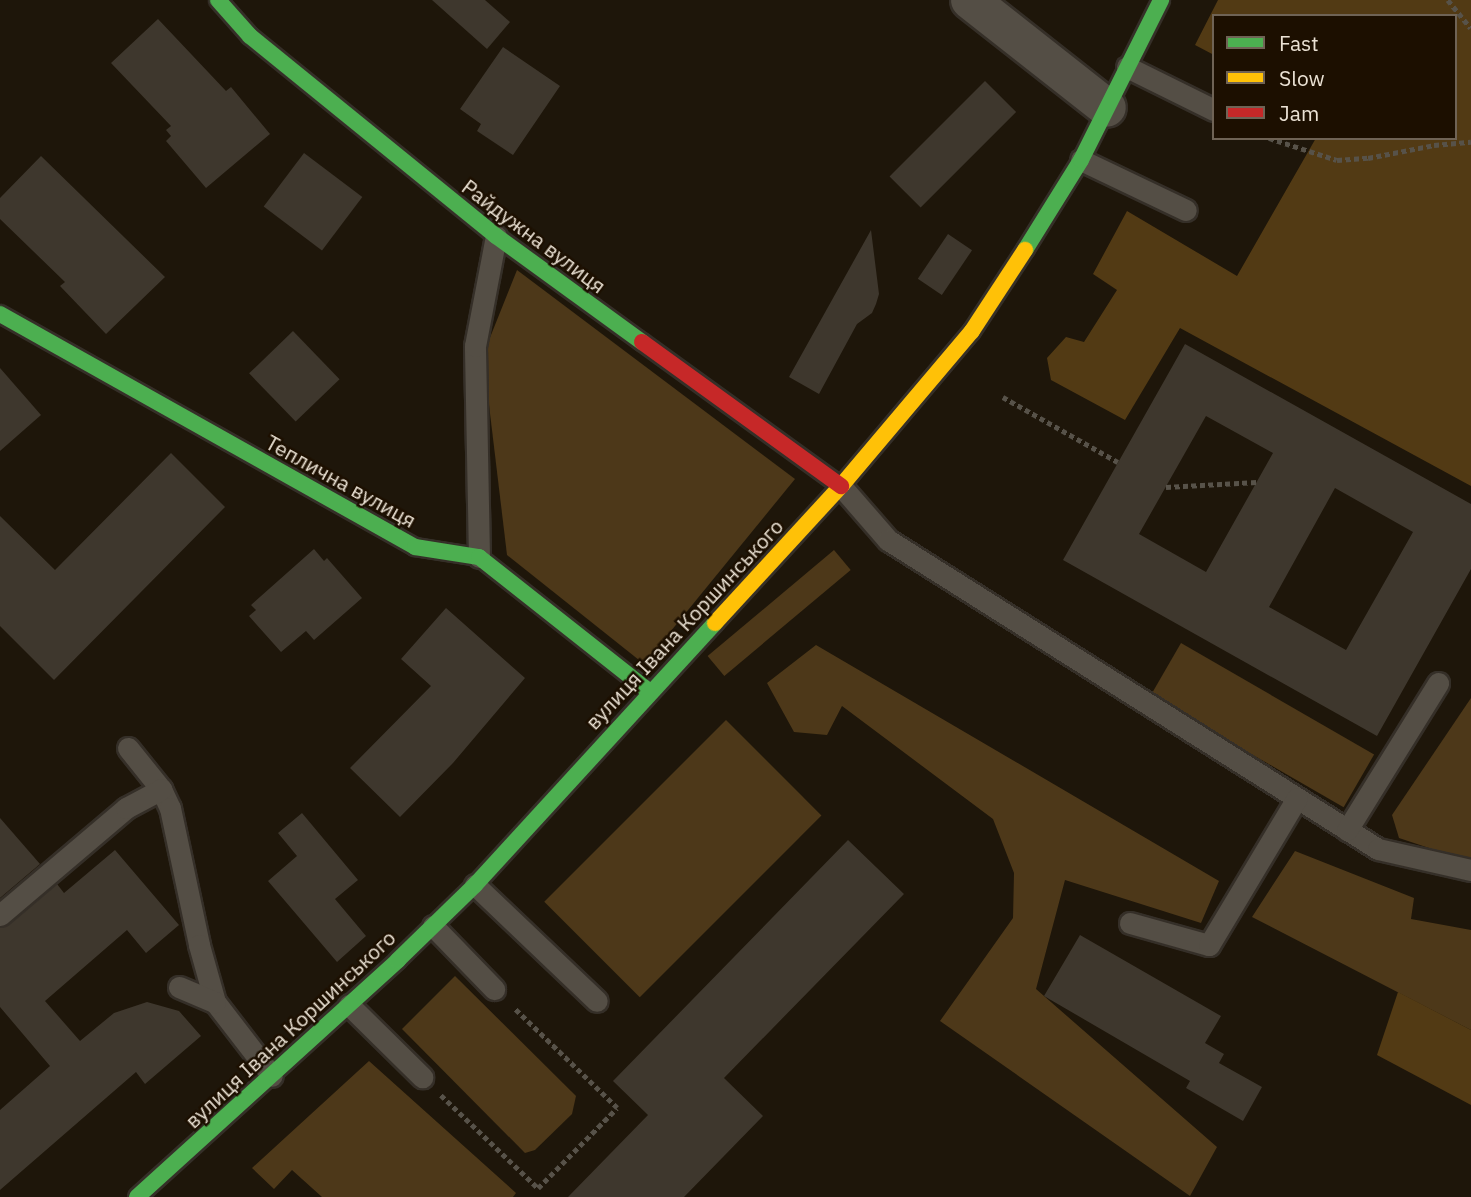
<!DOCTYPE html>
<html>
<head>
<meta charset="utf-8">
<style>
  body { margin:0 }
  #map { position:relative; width:1471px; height:1197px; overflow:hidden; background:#1e160a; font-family:"IBM Plex Sans",sans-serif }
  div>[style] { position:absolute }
  .green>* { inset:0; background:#4d3819; transform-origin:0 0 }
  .forest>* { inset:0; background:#523a14 }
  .building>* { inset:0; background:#3e372d; transform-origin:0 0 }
  .path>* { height:4.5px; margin-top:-2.25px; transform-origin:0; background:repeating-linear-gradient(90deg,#575249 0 5px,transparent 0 8.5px) }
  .roads { filter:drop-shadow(2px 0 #352f28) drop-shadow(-2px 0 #352f28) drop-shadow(0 2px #352f28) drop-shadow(0 -2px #352f28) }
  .lane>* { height:21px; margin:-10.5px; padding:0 10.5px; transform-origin:10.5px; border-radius:10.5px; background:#544e45 }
  .street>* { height:38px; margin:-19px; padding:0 19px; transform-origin:19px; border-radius:19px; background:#544e45 }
  .fast>* { height:16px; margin:-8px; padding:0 8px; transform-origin:8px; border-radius:8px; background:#4caf50 }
  .slow>* { height:16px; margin:-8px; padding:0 8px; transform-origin:8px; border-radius:8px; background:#ffc107 }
  .jam>* { height:16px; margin:-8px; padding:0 8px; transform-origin:8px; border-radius:8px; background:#c62828 }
  span { translate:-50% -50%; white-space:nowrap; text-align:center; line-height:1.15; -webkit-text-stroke:5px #1c0f00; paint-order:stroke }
  .street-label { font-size:21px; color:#ebe2d4 }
  .legend { position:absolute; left:1212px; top:14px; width:245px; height:126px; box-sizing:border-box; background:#1c0f00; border:2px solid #6f6355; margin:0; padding:9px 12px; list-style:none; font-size:21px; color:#ebe2d4 }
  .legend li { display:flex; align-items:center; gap:14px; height:35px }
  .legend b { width:35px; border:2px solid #6f6355 }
</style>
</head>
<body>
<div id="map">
  <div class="green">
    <i style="clip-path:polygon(517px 270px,795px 479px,644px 664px,507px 555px,483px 355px)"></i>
    <i style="left:834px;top:550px;width:26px;height:165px;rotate:50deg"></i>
    <i style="left:1181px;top:643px;width:223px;height:61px;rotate:30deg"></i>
    <i style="clip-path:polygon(816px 645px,1219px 881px,1201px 923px,1065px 880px,1036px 989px,1217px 1147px,1190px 1196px,940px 1021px,1013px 918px,1014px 873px,993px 819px,842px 706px,827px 735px,794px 732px,767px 683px)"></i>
    <i style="clip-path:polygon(1471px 698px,1471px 858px,1465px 860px,1399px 838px,1392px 815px)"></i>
    <i style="left:726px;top:720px;width:135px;height:257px;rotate:45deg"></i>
    <i style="clip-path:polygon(1295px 851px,1414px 898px,1411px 919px,1471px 930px,1471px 1030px,1252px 917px)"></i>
    <i style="clip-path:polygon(455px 976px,576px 1096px,572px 1114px,535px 1150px,525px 1153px,402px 1029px)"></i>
    <i style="clip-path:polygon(369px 1061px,516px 1193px,513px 1197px,322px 1197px,292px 1170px,274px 1189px,252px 1168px)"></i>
  </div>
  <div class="forest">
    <i style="clip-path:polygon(1218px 0,1471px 0,1471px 486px,1180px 328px,1125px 420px,1051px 380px,1047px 358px,1066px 337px,1084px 342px,1117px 290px,1093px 274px,1127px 211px,1237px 276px,1316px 138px,1455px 138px,1455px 16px,1214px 16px,1214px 55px,1195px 45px)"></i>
    <i style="clip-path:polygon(1398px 992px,1471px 1030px,1471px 1105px,1377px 1055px)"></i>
  </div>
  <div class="building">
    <i style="clip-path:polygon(432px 0,485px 0,510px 22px,487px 49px)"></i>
    <i style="clip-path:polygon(158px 19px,226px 91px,231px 87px,270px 134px,206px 188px,166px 141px,171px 136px,166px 130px,171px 126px,111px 63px)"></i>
    <i style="clip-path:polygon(503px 47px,560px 86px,513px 155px,477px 131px,481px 124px,460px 109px)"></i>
    <i style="left:985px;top:81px;width:44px;height:135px;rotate:45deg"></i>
    <i style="left:304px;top:153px;width:73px;height:67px;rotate:37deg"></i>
    <i style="clip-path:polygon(41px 156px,165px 277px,106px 334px,60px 286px,65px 282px,0 219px,0 198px)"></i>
    <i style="clip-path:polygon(871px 230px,879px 294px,876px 304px,872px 313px,857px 324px,819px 394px,789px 377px)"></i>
    <i style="left:948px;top:234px;width:29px;height:54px;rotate:34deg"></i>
    <i style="left:293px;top:331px;width:67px;height:61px;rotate:46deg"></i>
    <i style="clip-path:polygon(evenodd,1185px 344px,1471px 504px,1471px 569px,1377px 736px,1063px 560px,1185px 344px,1206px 416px,1273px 453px,1206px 572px,1139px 534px,1206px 416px,1185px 344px,1335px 488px,1413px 532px,1346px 650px,1269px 607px,1335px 488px)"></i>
    <i style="clip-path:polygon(0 368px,41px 415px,0 451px)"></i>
    <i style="clip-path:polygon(171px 453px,225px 507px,54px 680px,0 626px,0 516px,55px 570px)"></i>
    <i style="clip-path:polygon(314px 549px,324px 561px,327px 558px,362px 598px,314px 640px,306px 631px,281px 652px,249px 616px,256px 610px,251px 605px)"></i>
    <i style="clip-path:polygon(446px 608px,525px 678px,453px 763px,400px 817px,350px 768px,431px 686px,401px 659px)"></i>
    <i style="clip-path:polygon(302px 813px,358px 880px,335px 899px,366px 936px,337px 962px,268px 881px,297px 856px,278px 833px)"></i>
    <i style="clip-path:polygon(0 818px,40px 864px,0 898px)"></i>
    <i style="clip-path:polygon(848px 840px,904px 894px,724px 1078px,763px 1116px,684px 1197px,568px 1197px,648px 1115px,613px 1081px)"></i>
    <i style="clip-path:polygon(115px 850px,179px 925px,146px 953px,127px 930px,45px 1001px,80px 1041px,114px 1013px,147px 1002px,179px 1011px,201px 1036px,145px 1084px,136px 1072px,0 1190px,0 1110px,50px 1066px,0 1007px,0 928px,8px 925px,57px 884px,64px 893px)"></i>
    <i style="clip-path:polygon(1080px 935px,1221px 1016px,1205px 1043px,1224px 1054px,1219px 1063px,1262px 1087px,1243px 1121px,1186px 1088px,1190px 1081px,1044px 996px)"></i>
  </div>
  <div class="path">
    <i style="left:1448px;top:0;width:36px;rotate:51deg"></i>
    <i style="left:1269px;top:138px;width:71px;rotate:17.9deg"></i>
    <i style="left:1337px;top:160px;width:31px;rotate:-4deg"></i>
    <i style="left:1368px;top:158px;width:67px;rotate:-11.1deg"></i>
    <i style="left:1434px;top:145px;width:37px;rotate:-5deg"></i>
    <i style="left:1003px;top:397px;width:132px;rotate:29.5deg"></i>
    <i style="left:1166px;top:487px;width:91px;rotate:-3.1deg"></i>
    <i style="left:441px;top:1095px;width:134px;rotate:43.8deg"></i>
    <i style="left:538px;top:1188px;width:112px;rotate:-45.4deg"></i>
    <i style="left:617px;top:1108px;width:142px;rotate:-135.9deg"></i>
  </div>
  <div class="roads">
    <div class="lane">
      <i style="left:1127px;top:67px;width:97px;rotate:26.3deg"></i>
      <i style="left:1081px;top:160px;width:116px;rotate:25.5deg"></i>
      <i style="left:841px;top:486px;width:72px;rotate:49deg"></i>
      <i style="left:888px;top:540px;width:579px;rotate:32.24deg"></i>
      <i style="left:1378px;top:849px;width:95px;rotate:12.7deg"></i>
      <i style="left:479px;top:557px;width:211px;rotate:-91.1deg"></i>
      <i style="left:475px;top:346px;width:112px;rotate:-79.2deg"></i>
      <i style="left:128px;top:748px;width:53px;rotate:51.2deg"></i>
      <i style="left:161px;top:789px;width:21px;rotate:65deg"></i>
      <i style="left:170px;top:808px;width:140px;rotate:78deg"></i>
      <i style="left:199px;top:945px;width:59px;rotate:74.3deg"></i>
      <i style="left:215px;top:1002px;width:93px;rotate:52.4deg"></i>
      <i style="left:1347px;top:830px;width:173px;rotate:-58.2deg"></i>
      <i style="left:475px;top:885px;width:168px;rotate:43.6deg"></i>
      <i style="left:0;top:915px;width:165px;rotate:-40.3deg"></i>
      <i style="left:126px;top:808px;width:40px;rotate:-28deg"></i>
      <i style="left:1130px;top:923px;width:82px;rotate:15.6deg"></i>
      <i style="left:1209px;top:945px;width:171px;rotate:-59.1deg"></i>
      <i style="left:433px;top:926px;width:88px;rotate:45.9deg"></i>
      <i style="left:179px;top:987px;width:39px;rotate:23deg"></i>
      <i style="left:349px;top:1005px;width:103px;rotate:44.6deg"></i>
    </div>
    <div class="street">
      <i style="left:970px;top:0;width:174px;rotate:38.2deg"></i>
    </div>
    <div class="fast">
      <i style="left:218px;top:0;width:48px;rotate:48.4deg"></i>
      <i style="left:250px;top:36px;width:317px;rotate:39.1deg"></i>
      <i style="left:496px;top:236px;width:180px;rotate:36deg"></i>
      <i style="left:1025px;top:250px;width:106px;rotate:-58.1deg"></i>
      <i style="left:1081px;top:160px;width:179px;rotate:-63.4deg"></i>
      <i style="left:0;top:314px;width:476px;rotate:29.3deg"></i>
      <i style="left:415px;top:547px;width:65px;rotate:8.9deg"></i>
      <i style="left:479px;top:557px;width:218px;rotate:38.3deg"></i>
      <i style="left:137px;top:1197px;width:353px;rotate:-42.2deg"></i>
      <i style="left:398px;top:960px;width:107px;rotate:-44.2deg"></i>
      <i style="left:475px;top:885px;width:355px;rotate:-47.5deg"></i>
    </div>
    <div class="slow">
      <i style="left:715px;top:623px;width:186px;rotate:-47.4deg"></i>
      <i style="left:841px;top:486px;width:203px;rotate:-49.8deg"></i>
      <i style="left:972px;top:331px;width:97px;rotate:-56.8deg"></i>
    </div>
    <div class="jam">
      <i style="left:642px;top:342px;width:246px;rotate:35.9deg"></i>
    </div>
  </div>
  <div class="street-label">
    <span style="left:534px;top:236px;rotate:37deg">Райдужна вулиця</span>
    <span style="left:341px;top:481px;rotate:29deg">Теплична вулиця</span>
    <span style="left:684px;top:624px;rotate:-47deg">вулиця Івана Коршинського</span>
    <span style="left:290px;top:1029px;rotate:-43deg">вулиця Івана Коршинського</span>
  </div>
  <ul class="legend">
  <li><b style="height:9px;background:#4caf50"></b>Fast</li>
  <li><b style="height:9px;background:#ffc107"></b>Slow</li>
  <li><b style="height:9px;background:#c62828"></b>Jam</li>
  </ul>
</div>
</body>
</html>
